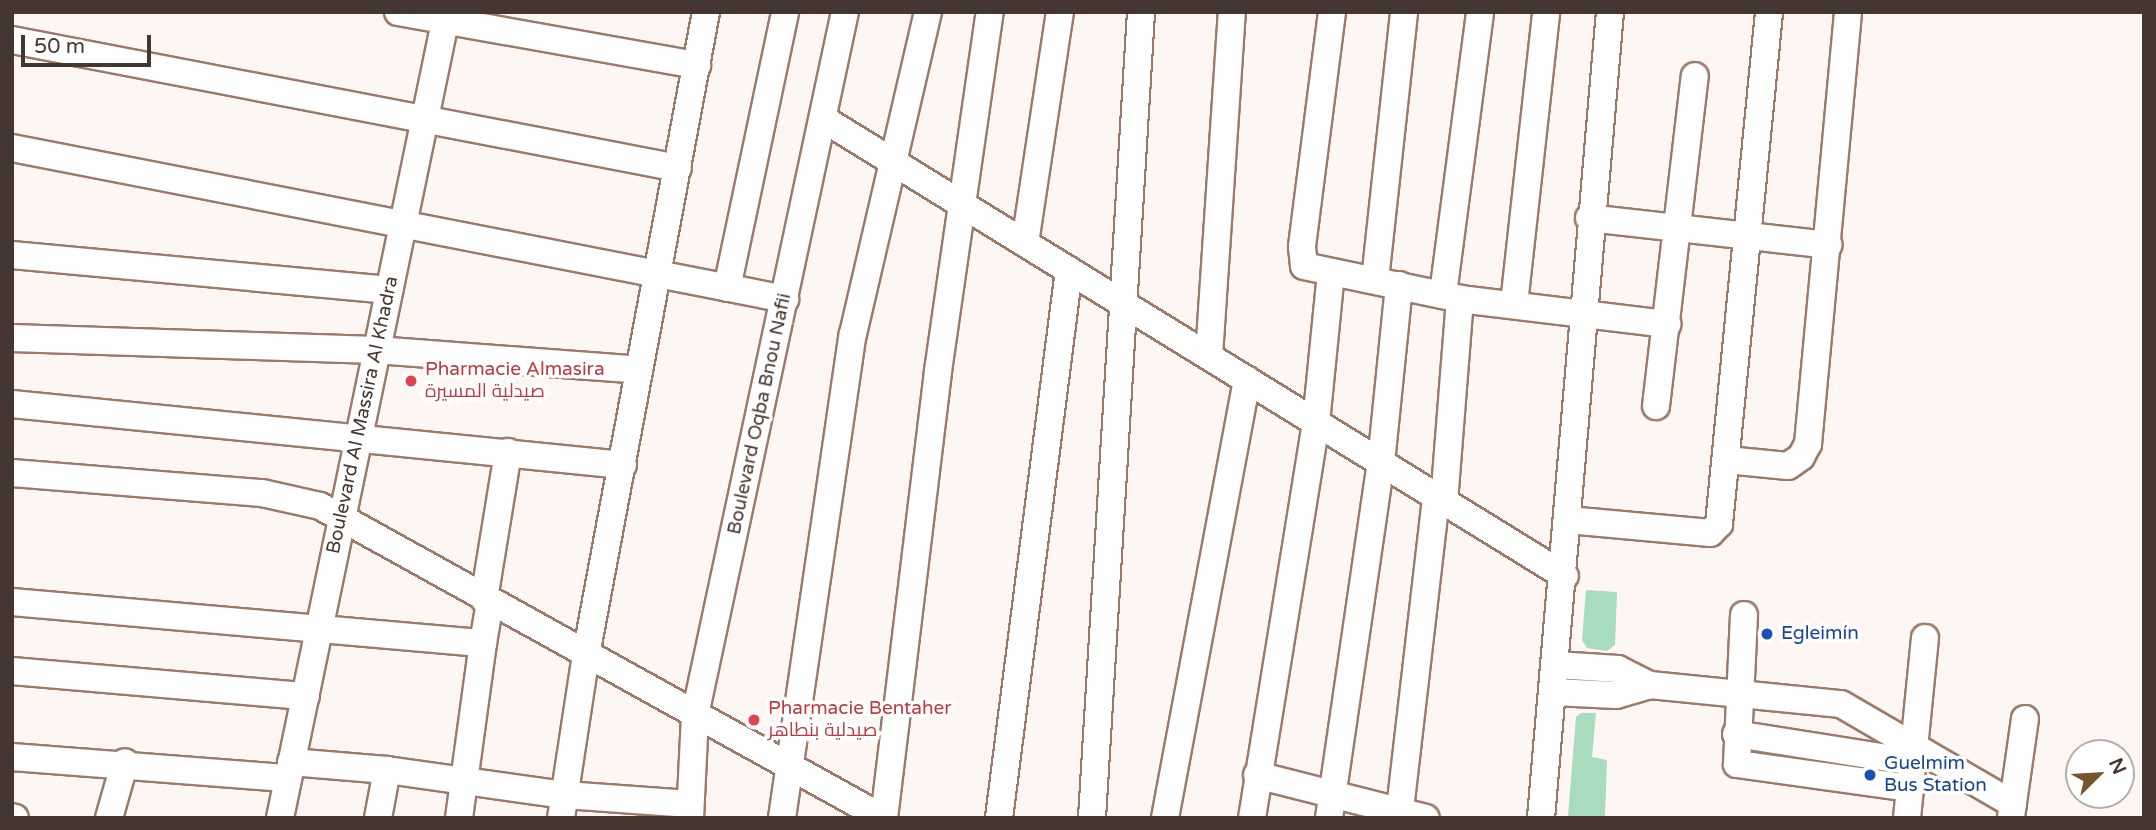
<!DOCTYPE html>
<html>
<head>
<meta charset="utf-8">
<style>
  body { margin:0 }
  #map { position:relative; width:2156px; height:830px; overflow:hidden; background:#fef6f2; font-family:"Varela Round",Cairo,sans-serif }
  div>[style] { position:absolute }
  .green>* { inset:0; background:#a7dcbc }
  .roads { filter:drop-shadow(2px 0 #9c7a69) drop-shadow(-2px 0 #9c7a69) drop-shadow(0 2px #9c7a69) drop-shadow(0 -2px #9c7a69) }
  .minor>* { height:26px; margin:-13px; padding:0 13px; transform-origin:13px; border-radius:13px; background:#fff }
  .dots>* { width:19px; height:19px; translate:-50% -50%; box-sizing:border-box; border:4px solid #fff; border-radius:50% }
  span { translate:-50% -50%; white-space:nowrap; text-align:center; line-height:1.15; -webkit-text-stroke:7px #fff; paint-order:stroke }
  .health-label { font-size:19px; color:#be3a42 }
  .left { translate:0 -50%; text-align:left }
  .street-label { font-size:19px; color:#45372f }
  .transit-label { font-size:19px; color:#164399 }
  .frame { position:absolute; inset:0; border:14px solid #45372f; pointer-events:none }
  .north { position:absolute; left:2065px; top:739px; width:70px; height:70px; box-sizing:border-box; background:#fff; border:2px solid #b5afac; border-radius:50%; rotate:66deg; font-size:19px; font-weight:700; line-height:28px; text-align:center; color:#45372f }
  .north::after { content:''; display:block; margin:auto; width:24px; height:32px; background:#76542c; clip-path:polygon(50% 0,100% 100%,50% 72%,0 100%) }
  .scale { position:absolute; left:21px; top:35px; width:130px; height:32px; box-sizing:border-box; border:4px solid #45372f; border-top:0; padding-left:9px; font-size:21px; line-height:24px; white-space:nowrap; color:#45372f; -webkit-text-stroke:5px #fff; paint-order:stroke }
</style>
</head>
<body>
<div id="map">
  <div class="green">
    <i style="clip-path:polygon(1586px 590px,1617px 592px,1615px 645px,1607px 651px,1587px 648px,1582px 640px)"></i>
    <i style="clip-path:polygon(1581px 713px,1596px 713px,1592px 757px,1607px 760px,1605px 817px,1568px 816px,1576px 717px)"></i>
  </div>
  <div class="roads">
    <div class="minor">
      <i style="left:398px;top:12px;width:304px;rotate:10.1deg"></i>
      <i style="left:1332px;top:12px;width:237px;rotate:97.3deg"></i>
      <i style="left:1302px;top:247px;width:19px;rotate:84deg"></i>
      <i style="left:1304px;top:266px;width:159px;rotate:11.9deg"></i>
      <i style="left:1460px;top:299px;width:209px;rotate:6.9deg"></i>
      <i style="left:12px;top:40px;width:678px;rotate:10.88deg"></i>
      <i style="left:825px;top:120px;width:869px;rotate:31.64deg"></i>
      <i style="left:12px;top:148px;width:788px;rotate:11.05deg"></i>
      <i style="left:1589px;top:218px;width:241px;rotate:6.4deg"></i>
      <i style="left:1025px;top:243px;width:234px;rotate:-81.4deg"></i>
      <i style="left:12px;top:255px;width:379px;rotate:5.3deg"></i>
      <i style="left:1375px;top:280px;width:270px;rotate:-83.8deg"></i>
      <i style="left:727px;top:288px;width:282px;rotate:-78.1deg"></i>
      <i style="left:1443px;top:294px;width:284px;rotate:-82.5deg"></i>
      <i style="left:1514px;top:304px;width:294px;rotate:-83.7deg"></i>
      <i style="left:12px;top:338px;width:364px;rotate:1.9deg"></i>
      <i style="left:376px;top:350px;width:264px;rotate:4.3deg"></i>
      <i style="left:1209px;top:356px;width:345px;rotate:-86.2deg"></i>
      <i style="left:12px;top:404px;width:614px;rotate:5.7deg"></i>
      <i style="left:1656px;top:406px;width:332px;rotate:-83.3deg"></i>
      <i style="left:1727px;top:460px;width:61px;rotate:5.6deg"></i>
      <i style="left:1788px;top:466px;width:16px;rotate:-35deg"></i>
      <i style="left:1801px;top:457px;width:15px;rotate:-62deg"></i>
      <i style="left:1808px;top:444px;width:434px;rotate:-84.7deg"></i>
      <i style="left:12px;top:473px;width:251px;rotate:4.6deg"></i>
      <i style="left:262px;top:493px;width:59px;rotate:12.6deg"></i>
      <i style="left:320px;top:506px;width:644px;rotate:28.99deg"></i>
      <i style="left:1444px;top:502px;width:204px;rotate:-85.5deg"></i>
      <i style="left:1568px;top:520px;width:143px;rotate:5.2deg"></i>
      <i style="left:1710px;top:533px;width:13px;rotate:-45deg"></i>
      <i style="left:1719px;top:524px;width:514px;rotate:-84.42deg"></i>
      <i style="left:484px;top:599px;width:149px;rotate:-80.7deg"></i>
      <i style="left:12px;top:602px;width:473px;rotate:5deg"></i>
      <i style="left:483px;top:643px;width:42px;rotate:-80.3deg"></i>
      <i style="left:1744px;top:615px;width:149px;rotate:92.7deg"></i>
      <i style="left:1737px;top:764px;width:175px;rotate:7.9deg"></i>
      <i style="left:1556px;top:665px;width:62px;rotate:3.7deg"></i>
      <i style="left:1618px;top:669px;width:36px;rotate:27deg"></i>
      <i style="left:1650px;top:685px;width:192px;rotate:5.7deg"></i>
      <i style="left:1841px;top:704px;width:199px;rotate:30.2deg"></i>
      <i style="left:12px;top:671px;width:295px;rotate:4.9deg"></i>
      <i style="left:1554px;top:692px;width:62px;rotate:2.8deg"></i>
      <i style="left:1616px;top:695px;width:35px;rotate:-16deg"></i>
      <i style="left:1736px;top:734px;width:179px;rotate:9deg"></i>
      <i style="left:12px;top:757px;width:277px;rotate:4.4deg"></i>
      <i style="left:291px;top:762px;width:96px;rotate:4.8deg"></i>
      <i style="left:387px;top:770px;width:180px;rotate:8deg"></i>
      <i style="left:565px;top:795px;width:125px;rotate:4.1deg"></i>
      <i style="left:1257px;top:775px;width:174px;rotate:14.3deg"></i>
      <i style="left:12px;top:817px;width:3px;rotate:18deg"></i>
      <i style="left:2011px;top:817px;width:99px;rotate:-81.9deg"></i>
      <i style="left:109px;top:818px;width:58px;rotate:-74.1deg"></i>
      <i style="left:280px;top:818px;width:823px;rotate:-78.29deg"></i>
      <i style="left:378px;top:818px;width:49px;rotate:-79.4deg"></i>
      <i style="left:459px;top:818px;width:177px;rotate:-82.2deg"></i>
      <i style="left:561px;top:818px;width:165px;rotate:-81.3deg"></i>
      <i style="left:586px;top:655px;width:654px;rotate:-79.43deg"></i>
      <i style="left:690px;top:818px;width:103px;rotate:-87.2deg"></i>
      <i style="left:695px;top:715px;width:719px;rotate:-77.96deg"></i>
      <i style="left:782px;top:818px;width:489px;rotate:-81.7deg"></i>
      <i style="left:853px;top:334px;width:331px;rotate:-76.9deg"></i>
      <i style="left:884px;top:818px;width:450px;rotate:-83.1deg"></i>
      <i style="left:938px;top:371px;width:363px;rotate:-81.8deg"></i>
      <i style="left:999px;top:818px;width:552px;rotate:-82.72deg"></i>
      <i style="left:1092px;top:818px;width:807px;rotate:-86.52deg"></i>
      <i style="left:1165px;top:818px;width:446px;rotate:-79.4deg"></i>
      <i style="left:1252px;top:818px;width:400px;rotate:-80.8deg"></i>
      <i style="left:1316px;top:423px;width:150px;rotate:-84.3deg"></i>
      <i style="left:1329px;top:818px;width:359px;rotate:-81.7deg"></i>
      <i style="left:1381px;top:463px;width:179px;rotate:-84.2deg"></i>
      <i style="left:1399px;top:818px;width:323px;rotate:-83.4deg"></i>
      <i style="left:1541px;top:818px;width:809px;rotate:-85.11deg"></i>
      <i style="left:1907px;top:818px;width:181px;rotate:-84.3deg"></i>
    </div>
  </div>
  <div class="dots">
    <i style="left:411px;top:381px;background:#e0444e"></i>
    <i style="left:1767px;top:634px;background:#1a4fb4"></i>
    <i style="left:754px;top:720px;background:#e0444e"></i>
    <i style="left:1870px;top:775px;background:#1a4fb4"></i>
  </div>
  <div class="health-label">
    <span class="left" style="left:425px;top:381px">Pharmacie Almasira<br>صيدلية المسيرة</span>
    <span class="left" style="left:768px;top:720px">Pharmacie Bentaher<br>صيدلية بنطاهر</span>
  </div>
  <div class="street-label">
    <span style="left:760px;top:414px;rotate:-78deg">Boulevard Oqba Bnou Nafii</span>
    <span style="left:363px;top:415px;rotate:-78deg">Boulevard Al Massira Al Khadra</span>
  </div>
  <div class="transit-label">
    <span class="left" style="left:1781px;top:634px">Egleimín</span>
    <span class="left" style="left:1884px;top:775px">Guelmim<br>Bus Station</span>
  </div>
  <div class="frame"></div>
  <div class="north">N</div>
  <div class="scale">50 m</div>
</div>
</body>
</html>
